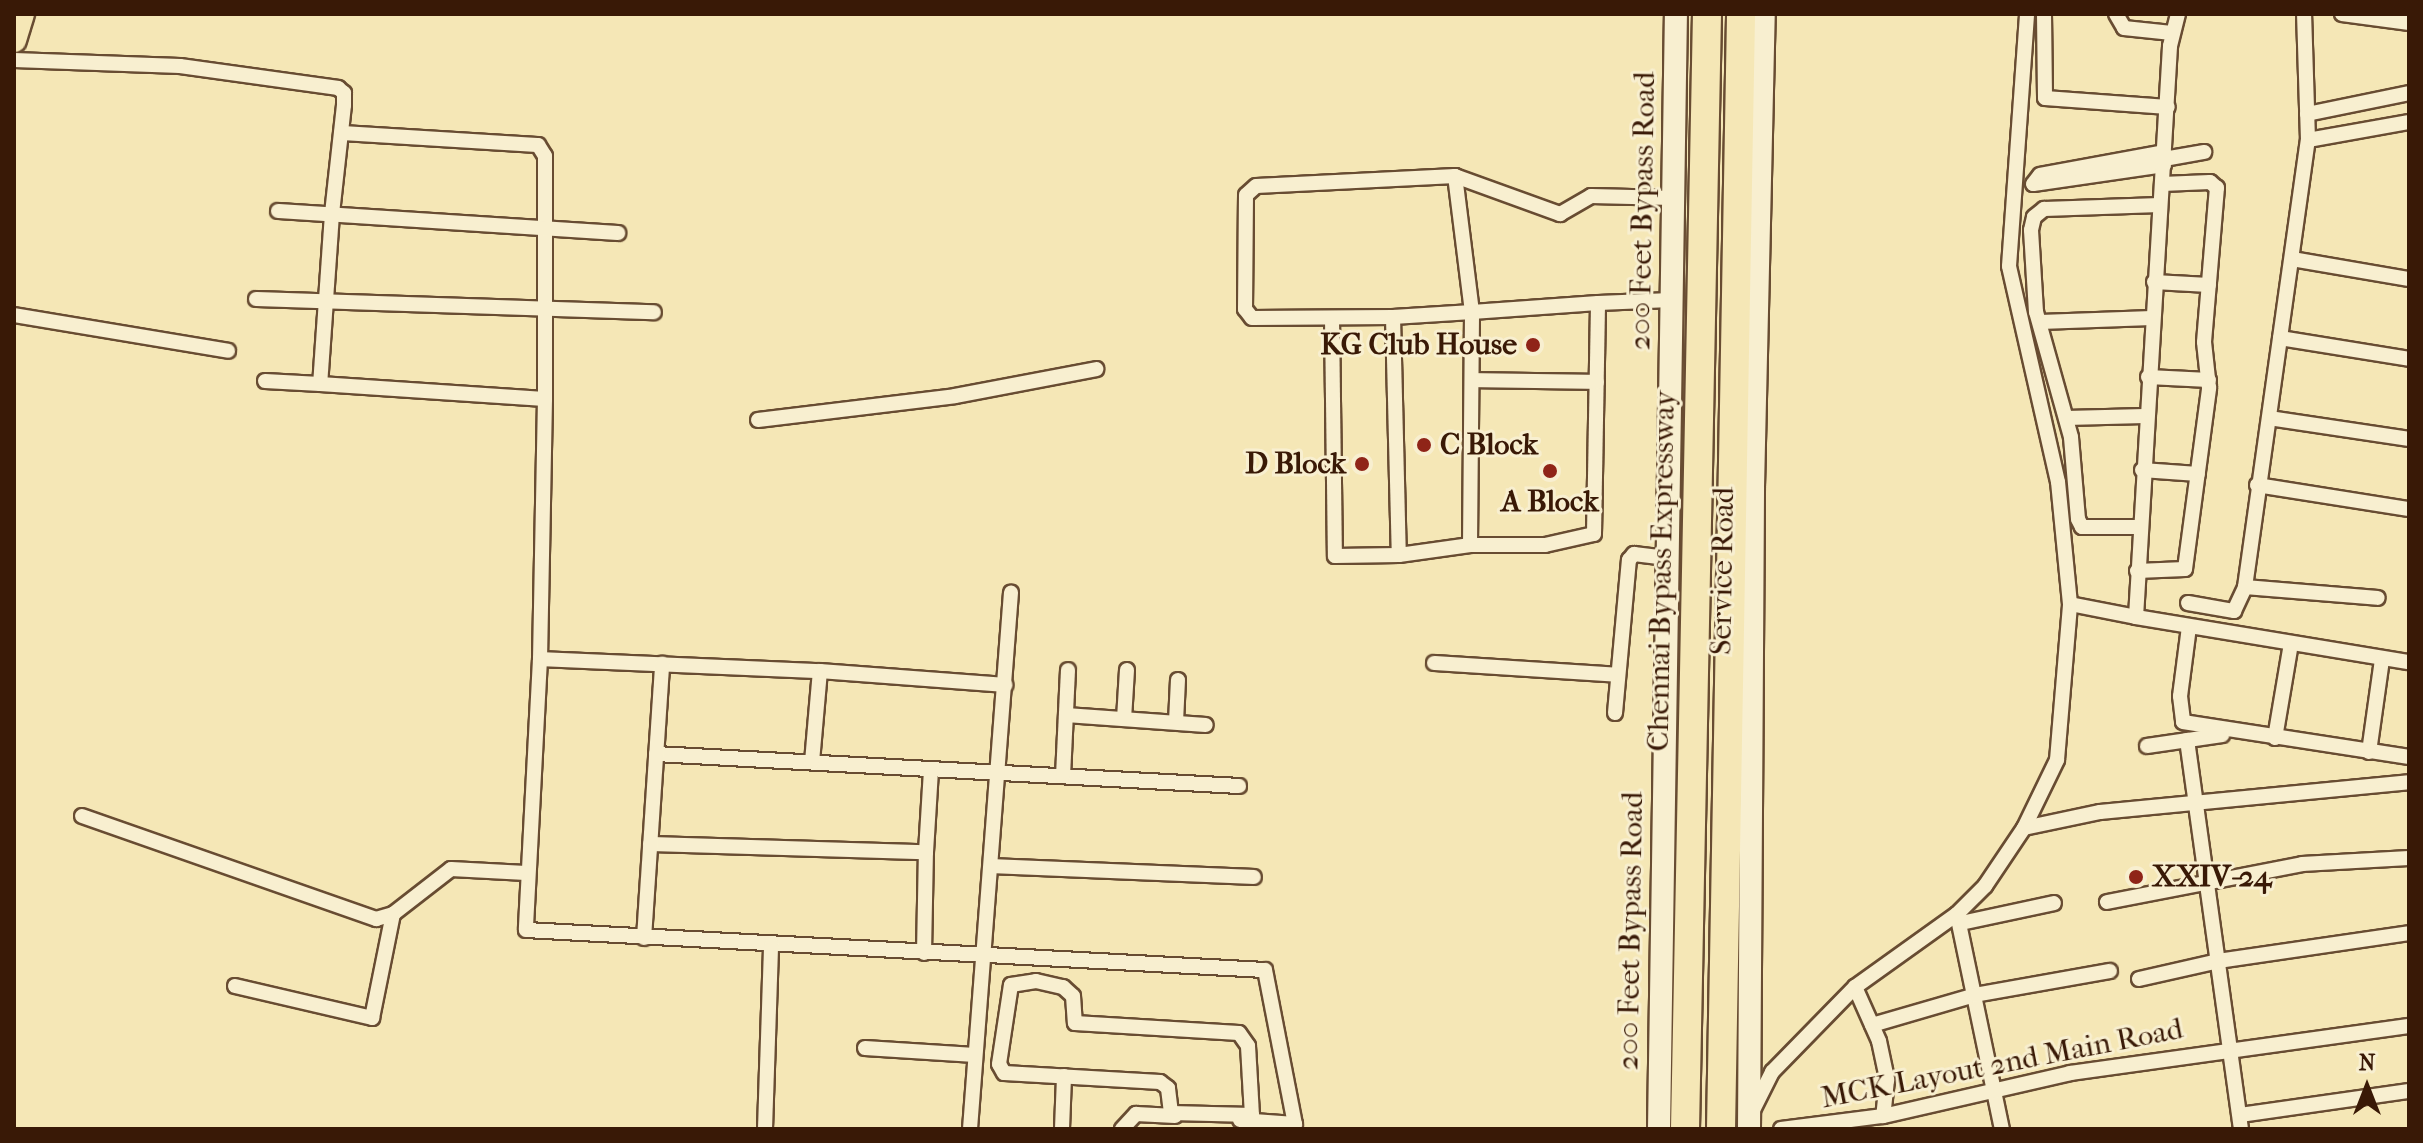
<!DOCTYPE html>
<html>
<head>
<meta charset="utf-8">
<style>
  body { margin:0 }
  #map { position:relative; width:2423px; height:1143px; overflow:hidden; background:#f5e7b6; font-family:"IM FELL French Canon",serif }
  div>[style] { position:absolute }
  .roads { filter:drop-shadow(2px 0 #684c32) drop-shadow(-2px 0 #684c32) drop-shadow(0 2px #684c32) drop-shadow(0 -2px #684c32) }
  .street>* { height:14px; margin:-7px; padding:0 7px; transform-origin:7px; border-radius:7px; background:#f8efd0 }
  .secondary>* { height:22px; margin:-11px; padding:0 11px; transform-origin:11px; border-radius:11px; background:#f8efd0 }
  .primary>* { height:24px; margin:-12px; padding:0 12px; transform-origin:12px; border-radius:12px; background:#f5e7b6 }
  .highway>* { height:28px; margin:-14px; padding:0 14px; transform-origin:14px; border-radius:14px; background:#f5e7b6 }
  .dots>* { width:22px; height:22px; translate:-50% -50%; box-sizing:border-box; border:4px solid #f8efd0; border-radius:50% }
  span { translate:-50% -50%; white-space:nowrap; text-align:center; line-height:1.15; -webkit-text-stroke:6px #f8efd0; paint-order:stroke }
  .street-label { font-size:30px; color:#391906 }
  .poi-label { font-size:30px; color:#391906; font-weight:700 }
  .right { translate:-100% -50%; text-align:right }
  .left { translate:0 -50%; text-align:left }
  .frame { position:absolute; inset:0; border:16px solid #391906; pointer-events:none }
  .north { position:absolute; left:2327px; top:1047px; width:80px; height:80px; -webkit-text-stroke:6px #f8efd0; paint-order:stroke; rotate:0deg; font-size:22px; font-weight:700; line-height:32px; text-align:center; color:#391906 }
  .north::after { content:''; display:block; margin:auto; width:28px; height:36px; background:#391906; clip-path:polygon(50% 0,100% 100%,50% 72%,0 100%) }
</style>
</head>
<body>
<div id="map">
  <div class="roads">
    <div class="street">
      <i style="left:2044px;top:14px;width:84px;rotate:89.3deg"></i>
      <i style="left:2045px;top:98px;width:123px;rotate:4.2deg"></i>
      <i style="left:2116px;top:14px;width:16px;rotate:60deg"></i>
      <i style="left:2124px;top:28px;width:48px;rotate:5.9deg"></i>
      <i style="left:2342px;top:14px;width:68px;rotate:7.7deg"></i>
      <i style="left:14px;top:60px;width:166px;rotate:2.1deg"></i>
      <i style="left:180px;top:66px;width:160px;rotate:7.9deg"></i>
      <i style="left:338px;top:88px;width:8px;rotate:40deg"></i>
      <i style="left:344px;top:93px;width:12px;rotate:90deg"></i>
      <i style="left:344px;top:105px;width:110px;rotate:96.3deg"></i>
      <i style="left:332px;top:214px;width:170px;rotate:94deg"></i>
      <i style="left:320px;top:384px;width:225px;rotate:3.8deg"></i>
      <i style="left:545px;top:399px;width:243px;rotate:-90deg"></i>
      <i style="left:545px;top:156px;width:13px;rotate:-122deg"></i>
      <i style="left:538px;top:145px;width:197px;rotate:-176.5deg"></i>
      <i style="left:2307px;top:114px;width:104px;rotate:-11.6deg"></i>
      <i style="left:2308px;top:140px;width:103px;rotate:-10.1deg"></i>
      <i style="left:2164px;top:159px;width:41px;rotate:-9.9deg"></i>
      <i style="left:2164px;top:165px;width:132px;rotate:171.7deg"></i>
      <i style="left:2033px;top:184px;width:11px;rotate:-52deg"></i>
      <i style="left:2040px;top:175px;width:126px;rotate:-10.5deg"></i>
      <i style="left:1455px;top:176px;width:112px;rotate:19.9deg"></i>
      <i style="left:1560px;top:214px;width:36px;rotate:-30deg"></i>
      <i style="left:1591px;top:196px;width:82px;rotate:1.4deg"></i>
      <i style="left:278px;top:211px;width:341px;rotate:3.7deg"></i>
      <i style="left:2292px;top:259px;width:119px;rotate:9.7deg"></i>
      <i style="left:2154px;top:282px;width:55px;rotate:3.1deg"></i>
      <i style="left:256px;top:299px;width:398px;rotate:1.9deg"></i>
      <i style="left:14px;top:315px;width:217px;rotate:9.5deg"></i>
      <i style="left:1393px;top:317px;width:238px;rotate:88.6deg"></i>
      <i style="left:1332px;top:318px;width:238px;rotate:89.3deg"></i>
      <i style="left:1335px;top:556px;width:64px;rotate:-0.9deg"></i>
      <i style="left:1399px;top:555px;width:72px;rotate:-8deg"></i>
      <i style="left:1470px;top:545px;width:75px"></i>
      <i style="left:1545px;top:545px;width:50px;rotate:-12.7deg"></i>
      <i style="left:1594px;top:534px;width:231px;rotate:-89deg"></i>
      <i style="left:2040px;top:322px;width:112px;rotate:-2deg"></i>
      <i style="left:2280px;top:338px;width:131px;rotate:9.2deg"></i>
      <i style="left:2148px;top:377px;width:61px;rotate:2.8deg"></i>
      <i style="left:1473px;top:380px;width:124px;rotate:0.9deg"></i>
      <i style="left:265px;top:381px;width:55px;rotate:3.1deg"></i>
      <i style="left:545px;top:399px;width:260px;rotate:91.1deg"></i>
      <i style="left:540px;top:659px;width:271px;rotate:93deg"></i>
      <i style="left:526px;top:930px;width:740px;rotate:3.1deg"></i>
      <i style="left:1265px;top:970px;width:157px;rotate:79deg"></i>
      <i style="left:2066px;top:418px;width:79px;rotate:-1.5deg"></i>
      <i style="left:2269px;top:418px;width:142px;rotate:8.5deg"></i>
      <i style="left:758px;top:420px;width:198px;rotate:-6.9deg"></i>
      <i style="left:955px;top:396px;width:144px;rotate:-10.8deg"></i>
      <i style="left:2142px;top:470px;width:56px;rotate:4.1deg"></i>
      <i style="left:2257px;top:485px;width:154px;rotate:9deg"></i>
      <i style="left:2139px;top:527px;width:57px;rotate:180deg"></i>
      <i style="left:2082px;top:527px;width:9px;rotate:-117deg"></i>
      <i style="left:2078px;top:519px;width:82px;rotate:-94.9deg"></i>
      <i style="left:2071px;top:437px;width:130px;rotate:-105.6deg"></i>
      <i style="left:2036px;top:312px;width:82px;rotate:-93.5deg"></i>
      <i style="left:2031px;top:230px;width:13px;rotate:-77deg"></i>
      <i style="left:2034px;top:217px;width:13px;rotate:-39deg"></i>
      <i style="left:2044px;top:209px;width:116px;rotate:-2deg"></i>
      <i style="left:1470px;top:545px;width:233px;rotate:-89.5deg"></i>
      <i style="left:1472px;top:312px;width:137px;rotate:-97.1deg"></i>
      <i style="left:1455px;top:176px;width:199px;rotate:177.1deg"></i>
      <i style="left:1256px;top:186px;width:13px;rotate:138deg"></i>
      <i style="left:1246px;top:195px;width:114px;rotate:90.5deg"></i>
      <i style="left:1245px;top:309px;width:11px;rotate:52deg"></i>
      <i style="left:1252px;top:318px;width:141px;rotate:-0.4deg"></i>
      <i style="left:1393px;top:317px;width:79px;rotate:-3.6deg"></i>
      <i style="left:1472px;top:312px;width:126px;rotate:-4.1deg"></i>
      <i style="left:1598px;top:303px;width:73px;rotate:-2.4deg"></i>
      <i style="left:2137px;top:571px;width:48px;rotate:-2.4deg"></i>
      <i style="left:2185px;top:569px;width:183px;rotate:-82.4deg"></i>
      <i style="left:2209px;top:388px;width:46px;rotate:-96.2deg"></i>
      <i style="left:2204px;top:342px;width:155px;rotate:-85.2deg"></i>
      <i style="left:2217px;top:188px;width:9px;rotate:-139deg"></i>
      <i style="left:2210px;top:182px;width:48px;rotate:177.6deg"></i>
      <i style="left:2245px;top:587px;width:133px;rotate:4.7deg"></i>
      <i style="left:2188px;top:603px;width:47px;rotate:9.9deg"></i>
      <i style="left:2234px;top:611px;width:26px;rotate:-65deg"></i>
      <i style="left:2245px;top:587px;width:451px;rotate:-82deg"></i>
      <i style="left:2308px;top:140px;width:126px;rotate:-91.8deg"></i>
      <i style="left:2070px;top:604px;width:67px;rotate:11.1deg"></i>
      <i style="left:2136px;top:617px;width:572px;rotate:-86.59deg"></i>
      <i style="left:2170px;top:46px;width:33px;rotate:-76deg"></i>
      <i style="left:2136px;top:617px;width:277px;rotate:9.4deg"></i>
      <i style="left:2189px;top:627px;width:70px;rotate:97.4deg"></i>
      <i style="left:2180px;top:696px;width:26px;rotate:83deg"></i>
      <i style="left:2183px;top:722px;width:229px;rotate:8.8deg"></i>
      <i style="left:540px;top:659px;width:280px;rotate:2.5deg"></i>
      <i style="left:1434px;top:663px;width:184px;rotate:3.7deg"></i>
      <i style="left:1615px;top:713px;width:154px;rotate:-84.8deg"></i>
      <i style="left:1629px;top:560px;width:8px;rotate:-50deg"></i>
      <i style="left:1634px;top:554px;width:33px;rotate:7deg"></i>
      <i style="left:1066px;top:715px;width:140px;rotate:4.1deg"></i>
      <i style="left:1124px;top:719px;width:49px;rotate:-86.5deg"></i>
      <i style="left:1176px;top:722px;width:42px;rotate:-87.3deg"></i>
      <i style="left:2275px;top:738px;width:96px;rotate:-80.4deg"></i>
      <i style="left:2187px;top:740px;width:393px;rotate:82.1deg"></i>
      <i style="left:2147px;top:746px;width:76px;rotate:-8.3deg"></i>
      <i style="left:2369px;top:752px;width:94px;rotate:-82deg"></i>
      <i style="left:656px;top:754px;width:584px;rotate:3.14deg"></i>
      <i style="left:812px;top:762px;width:91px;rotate:-85deg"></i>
      <i style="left:820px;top:671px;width:186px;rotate:4.3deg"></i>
      <i style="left:1063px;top:776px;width:106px;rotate:-87.3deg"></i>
      <i style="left:82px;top:816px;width:312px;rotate:19.3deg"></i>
      <i style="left:376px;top:919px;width:18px;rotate:-16deg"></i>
      <i style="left:393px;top:914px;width:73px;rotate:-37.8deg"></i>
      <i style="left:451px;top:869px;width:75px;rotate:3.1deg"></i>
      <i style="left:2024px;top:828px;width:78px;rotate:-11.9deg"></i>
      <i style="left:2100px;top:812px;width:310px;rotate:-5.5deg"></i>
      <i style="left:650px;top:844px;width:276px;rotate:1.7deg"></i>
      <i style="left:926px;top:852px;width:82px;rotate:-86.5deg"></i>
      <i style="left:991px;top:866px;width:263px;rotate:2.4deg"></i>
      <i style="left:2107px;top:902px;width:199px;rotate:-11deg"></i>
      <i style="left:2302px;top:864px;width:107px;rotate:-3.2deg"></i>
      <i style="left:1957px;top:914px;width:220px;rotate:78.2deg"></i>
      <i style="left:1961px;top:923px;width:95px;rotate:-12.1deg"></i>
      <i style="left:644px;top:938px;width:275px;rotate:-86.2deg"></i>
      <i style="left:924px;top:953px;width:101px;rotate:-88.9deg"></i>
      <i style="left:2139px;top:979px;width:81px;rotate:-12.8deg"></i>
      <i style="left:2218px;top:961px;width:193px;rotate:-8.3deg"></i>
      <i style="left:1036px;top:981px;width:28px;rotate:13deg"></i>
      <i style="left:1063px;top:987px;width:13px;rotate:42deg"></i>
      <i style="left:1073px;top:996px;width:27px;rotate:86deg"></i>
      <i style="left:1075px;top:1023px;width:164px;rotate:3.5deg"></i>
      <i style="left:1239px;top:1033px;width:16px;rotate:55deg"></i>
      <i style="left:1248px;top:1046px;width:69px;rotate:86.7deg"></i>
      <i style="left:1252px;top:1115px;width:81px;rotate:-178.6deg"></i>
      <i style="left:1171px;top:1113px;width:25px;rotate:-97deg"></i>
      <i style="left:1168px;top:1088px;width:10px;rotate:-143deg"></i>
      <i style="left:1160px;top:1082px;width:156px;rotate:-176.7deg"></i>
      <i style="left:1004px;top:1073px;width:10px;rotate:-119deg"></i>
      <i style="left:999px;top:1064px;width:80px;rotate:-81.4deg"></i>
      <i style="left:1011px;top:985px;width:25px;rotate:-9deg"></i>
      <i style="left:235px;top:986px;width:141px;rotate:13.1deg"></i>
      <i style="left:372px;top:1018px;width:106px;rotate:-78.6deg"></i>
      <i style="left:1855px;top:987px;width:59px;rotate:66deg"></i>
      <i style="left:1879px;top:1041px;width:40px;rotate:78deg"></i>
      <i style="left:1887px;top:1080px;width:36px;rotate:96deg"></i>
      <i style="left:1872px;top:1025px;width:107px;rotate:-16.2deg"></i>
      <i style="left:1975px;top:995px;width:137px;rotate:-10.1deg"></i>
      <i style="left:865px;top:1048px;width:110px;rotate:3.6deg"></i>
      <i style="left:1752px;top:1112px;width:45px;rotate:-63.4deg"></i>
      <i style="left:1772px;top:1072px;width:119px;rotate:-45.7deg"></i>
      <i style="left:1855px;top:987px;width:125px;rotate:-35.6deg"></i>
      <i style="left:1957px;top:914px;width:40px;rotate:-45deg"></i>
      <i style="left:1985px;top:886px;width:70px;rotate:-56.1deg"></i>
      <i style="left:2024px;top:828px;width:76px;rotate:-64.1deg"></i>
      <i style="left:2057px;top:760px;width:157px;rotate:-85.2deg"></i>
      <i style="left:2070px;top:604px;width:123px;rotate:-95.6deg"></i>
      <i style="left:2058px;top:482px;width:221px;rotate:-102.8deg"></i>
      <i style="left:2009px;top:266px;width:253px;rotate:-85.9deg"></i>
      <i style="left:2240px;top:1115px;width:171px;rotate:-8.1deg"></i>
      <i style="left:1240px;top:1120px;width:55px;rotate:4.2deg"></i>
      <i style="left:1295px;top:1124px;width:5px;rotate:101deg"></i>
      <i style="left:765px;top:1129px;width:184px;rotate:-88.1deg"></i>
      <i style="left:970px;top:1129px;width:538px;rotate:-85.63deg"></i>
      <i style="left:1062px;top:1129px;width:53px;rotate:-87.8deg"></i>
      <i style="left:1122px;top:1129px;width:21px;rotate:-47deg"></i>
      <i style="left:1136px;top:1114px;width:39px;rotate:3deg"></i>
      <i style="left:1781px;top:1129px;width:103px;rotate:-7.3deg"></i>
      <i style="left:1883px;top:1116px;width:192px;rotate:-12.9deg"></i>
      <i style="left:2070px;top:1073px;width:342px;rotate:-7.9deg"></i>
    </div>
    <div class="secondary">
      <i style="left:1659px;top:1129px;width:1115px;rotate:-89.13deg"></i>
      <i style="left:1749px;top:1129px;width:642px;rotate:-89.64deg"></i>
      <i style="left:1753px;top:487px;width:473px;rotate:-88.7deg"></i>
    </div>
    <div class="primary">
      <i style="left:14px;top:40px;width:27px;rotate:-73deg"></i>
    </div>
    <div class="highway">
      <i style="left:1685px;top:1129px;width:1115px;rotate:-88.87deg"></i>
      <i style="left:1721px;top:1129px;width:1115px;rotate:-88.97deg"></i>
    </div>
  </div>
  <div class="dots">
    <i style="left:1533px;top:345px;background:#8f2418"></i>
    <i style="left:1424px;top:445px;background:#8f2418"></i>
    <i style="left:1362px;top:464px;background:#8f2418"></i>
    <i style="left:1550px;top:471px;background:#8f2418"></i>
    <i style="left:2136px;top:877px;background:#8f2418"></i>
  </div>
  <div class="street-label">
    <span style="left:1643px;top:211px;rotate:-89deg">200 Feet Bypass Road</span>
    <span style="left:1662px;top:571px;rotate:-89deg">Chennai Bypass Expressway</span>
    <span style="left:1723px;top:571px;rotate:-89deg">Service Road</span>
    <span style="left:1631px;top:931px;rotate:-89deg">200 Feet Bypass Road</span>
    <span style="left:2002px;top:1064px;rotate:-11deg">MCK Layout 2nd Main Road</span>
  </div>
  <div class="poi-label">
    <span class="right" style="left:1517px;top:345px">KG Club House</span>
    <span class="left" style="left:1440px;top:445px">C Block</span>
    <span class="right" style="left:1346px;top:464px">D Block</span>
    <span style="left:1550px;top:502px">A Block</span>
    <span class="left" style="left:2152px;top:877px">XXIV-24</span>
  </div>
  <div class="frame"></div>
  <div class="north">N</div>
</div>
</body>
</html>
